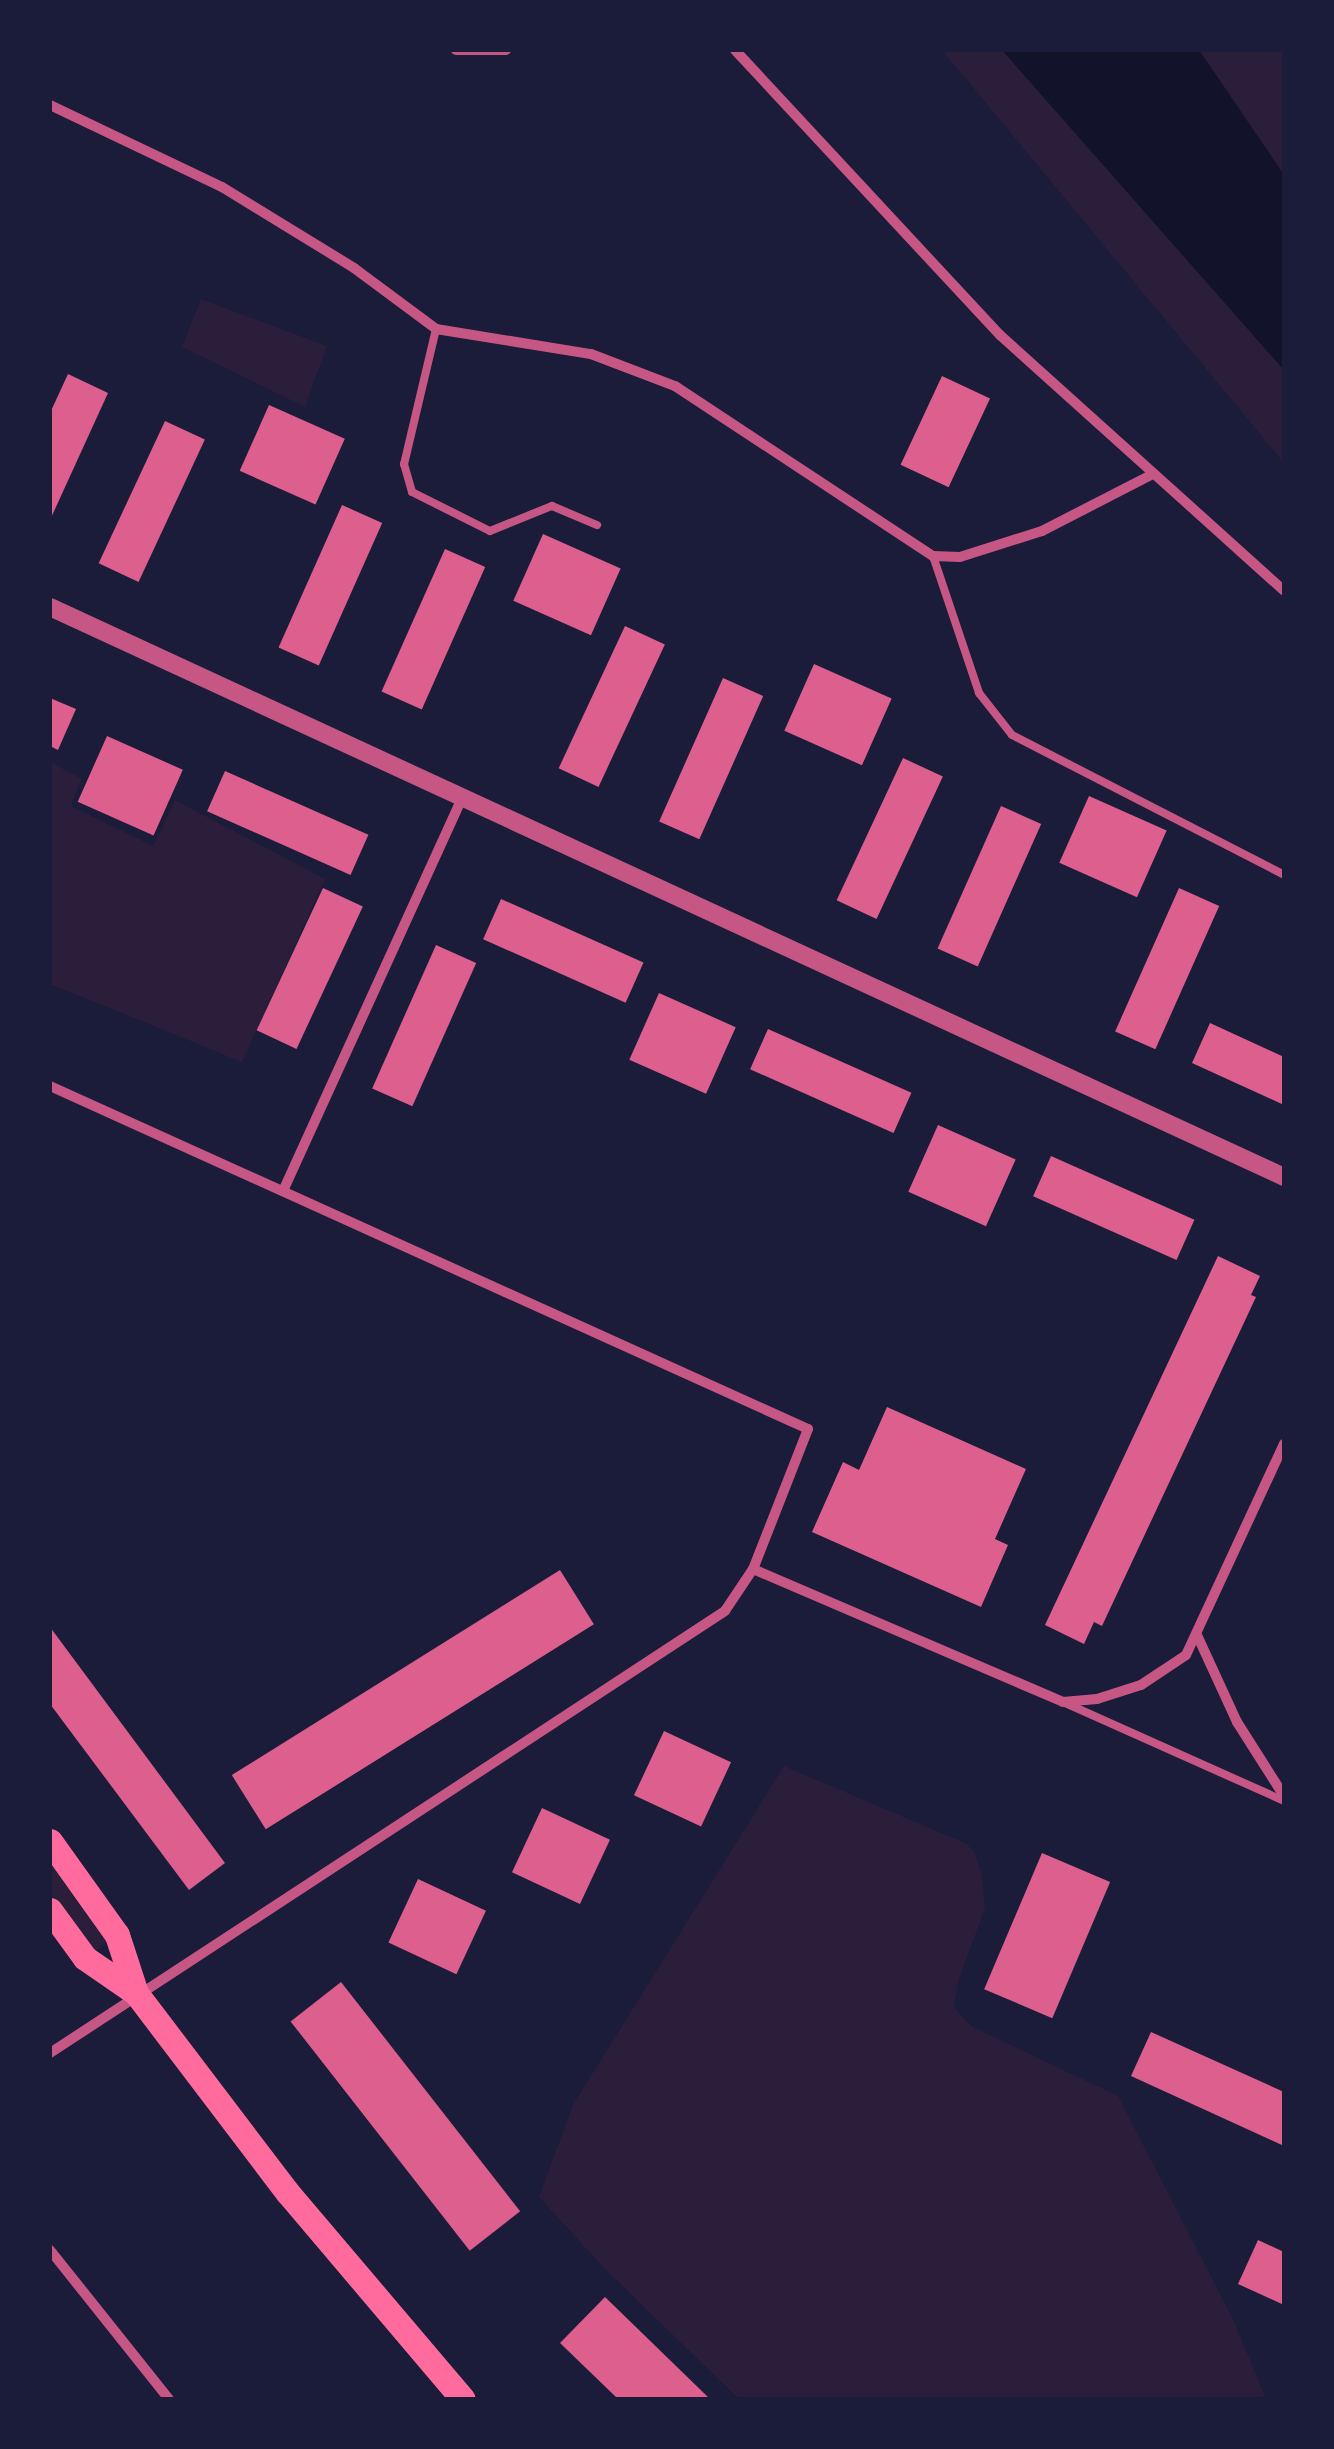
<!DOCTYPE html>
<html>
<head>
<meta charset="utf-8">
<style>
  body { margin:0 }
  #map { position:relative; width:1334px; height:2449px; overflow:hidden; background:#1b1b3a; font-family:Rubik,sans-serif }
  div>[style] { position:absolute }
  .green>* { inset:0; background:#2a1e3b }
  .water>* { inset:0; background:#12122b }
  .building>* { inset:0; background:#dd5f8e; transform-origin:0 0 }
  .service>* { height:8px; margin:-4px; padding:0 4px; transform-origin:4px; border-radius:4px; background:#c65784 }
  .minor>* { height:10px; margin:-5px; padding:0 5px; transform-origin:5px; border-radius:5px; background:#c65784 }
  .tertiary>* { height:18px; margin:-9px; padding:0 9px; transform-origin:9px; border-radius:9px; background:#c65784 }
  .primary>* { height:25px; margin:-12.5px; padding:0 12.5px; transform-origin:12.5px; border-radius:12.5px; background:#ff6b9d }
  span { translate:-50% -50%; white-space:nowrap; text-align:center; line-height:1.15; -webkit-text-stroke:9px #1b1b3a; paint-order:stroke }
  .frame { position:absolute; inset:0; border:52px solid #1b1b3a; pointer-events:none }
</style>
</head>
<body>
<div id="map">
  <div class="green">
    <i style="clip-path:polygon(942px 50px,1002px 50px,1284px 370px,1284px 463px)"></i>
    <i style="clip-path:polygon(1199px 50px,1284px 50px,1284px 175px)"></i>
    <i style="clip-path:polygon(201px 299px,327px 346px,305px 407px,182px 347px)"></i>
    <i style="clip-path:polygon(50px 762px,82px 779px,71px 806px,153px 846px,175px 800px,325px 879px,242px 1062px,50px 984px)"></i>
    <i style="clip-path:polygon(784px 1766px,967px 1844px,974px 1852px,982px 1875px,985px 1908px,958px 1982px,954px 2007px,971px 2026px,1118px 2096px,1233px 2319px,1266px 2399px,739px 2399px,607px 2271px,539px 2197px,573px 2105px)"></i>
    <i style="clip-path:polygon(50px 1841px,117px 1935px,85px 1958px,50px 1910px)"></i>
  </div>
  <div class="water">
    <i style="clip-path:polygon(1002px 50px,1199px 50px,1284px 175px,1284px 370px)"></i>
  </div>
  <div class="building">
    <i style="clip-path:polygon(68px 374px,108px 393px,50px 520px,50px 413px)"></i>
    <i style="left:942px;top:376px;width:53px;height:98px;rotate:25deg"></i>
    <i style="left:269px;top:405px;width:83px;height:72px;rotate:24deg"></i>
    <i style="left:165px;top:421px;width:44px;height:157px;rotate:25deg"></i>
    <i style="left:342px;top:505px;width:44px;height:156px;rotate:24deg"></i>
    <i style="left:543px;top:534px;width:85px;height:73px;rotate:24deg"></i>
    <i style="left:445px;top:549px;width:44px;height:156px;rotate:24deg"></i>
    <i style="left:625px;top:626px;width:44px;height:157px;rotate:25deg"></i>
    <i style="left:814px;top:664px;width:85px;height:73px;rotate:24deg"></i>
    <i style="left:723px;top:678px;width:44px;height:157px;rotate:24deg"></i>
    <i style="clip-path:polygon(50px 698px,76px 709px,58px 750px,50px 746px)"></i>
    <i style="left:107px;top:736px;width:83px;height:72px;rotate:24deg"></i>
    <i style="left:903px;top:758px;width:44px;height:157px;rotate:25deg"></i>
    <i style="left:225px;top:771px;width:157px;height:44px;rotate:24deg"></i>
    <i style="left:1089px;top:796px;width:85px;height:73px;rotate:24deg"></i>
    <i style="left:1001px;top:806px;width:44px;height:156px;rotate:24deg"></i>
    <i style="left:323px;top:888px;width:44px;height:157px;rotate:25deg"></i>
    <i style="left:1179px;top:888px;width:44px;height:157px;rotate:24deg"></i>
    <i style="left:501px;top:899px;width:156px;height:44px;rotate:24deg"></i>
    <i style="left:436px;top:945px;width:44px;height:157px;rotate:24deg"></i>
    <i style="left:659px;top:993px;width:84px;height:73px;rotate:24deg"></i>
    <i style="clip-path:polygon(1210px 1023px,1284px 1057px,1284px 1105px,1192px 1063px)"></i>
    <i style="left:768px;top:1029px;width:157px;height:44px;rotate:24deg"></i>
    <i style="left:938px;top:1125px;width:85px;height:73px;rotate:24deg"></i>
    <i style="left:1051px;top:1156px;width:157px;height:44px;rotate:24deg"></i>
    <i style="clip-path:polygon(1218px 1256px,1260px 1276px,1251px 1295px,1256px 1297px,1102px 1626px,1094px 1622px,1084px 1644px,1045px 1625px)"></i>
    <i style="clip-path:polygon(887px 1407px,1026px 1469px,995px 1539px,1008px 1545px,981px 1607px,812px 1532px,843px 1462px,859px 1470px)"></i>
    <i style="left:560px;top:1570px;width:64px;height:387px;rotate:58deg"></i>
    <i style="clip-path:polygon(50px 1627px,225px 1863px,189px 1890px,50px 1704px)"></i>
    <i style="left:664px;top:1731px;width:74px;height:71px;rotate:25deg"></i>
    <i style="left:542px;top:1808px;width:75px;height:71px;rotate:25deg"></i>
    <i style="left:1042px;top:1853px;width:74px;height:148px;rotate:23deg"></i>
    <i style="left:418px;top:1879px;width:75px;height:70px;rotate:25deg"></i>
    <i style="left:341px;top:1982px;width:291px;height:64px;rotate:52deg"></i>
    <i style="clip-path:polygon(1151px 2032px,1284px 2092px,1284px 2146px,1131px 2076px)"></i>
    <i style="clip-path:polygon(1258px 2240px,1284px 2252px,1284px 2305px,1238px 2284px)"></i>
    <i style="clip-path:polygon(605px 2297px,710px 2399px,618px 2399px,560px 2343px)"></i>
  </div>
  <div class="service">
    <i style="left:436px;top:329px;width:139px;rotate:103.3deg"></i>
    <i style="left:404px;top:464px;width:29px;rotate:74deg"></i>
    <i style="left:412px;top:492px;width:87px;rotate:26.6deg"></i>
    <i style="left:490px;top:531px;width:67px;rotate:-22deg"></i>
    <i style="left:552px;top:506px;width:49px;rotate:22.9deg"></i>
    <i style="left:933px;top:556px;width:145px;rotate:71.4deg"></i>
    <i style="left:979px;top:693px;width:53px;rotate:51.8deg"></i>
    <i style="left:1012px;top:735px;width:306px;rotate:27.2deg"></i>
    <i style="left:1063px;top:1702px;width:242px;rotate:24.1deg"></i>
  </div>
  <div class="minor">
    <i style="left:456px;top:50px;width:50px"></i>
    <i style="left:735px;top:50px;width:389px;rotate:47.1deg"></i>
    <i style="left:1000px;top:335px;width:382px;rotate:42deg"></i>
    <i style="left:50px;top:105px;width:191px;rotate:25.5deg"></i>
    <i style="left:222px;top:187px;width:155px;rotate:31.5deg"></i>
    <i style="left:354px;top:268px;width:102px;rotate:36.6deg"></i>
    <i style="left:436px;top:329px;width:157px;rotate:9.2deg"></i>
    <i style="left:591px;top:354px;width:90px;rotate:20.9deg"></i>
    <i style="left:675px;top:386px;width:309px;rotate:33.4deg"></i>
    <i style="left:933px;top:556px;width:27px;rotate:2deg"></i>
    <i style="left:960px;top:557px;width:86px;rotate:-17.6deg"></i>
    <i style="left:1042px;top:531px;width:125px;rotate:-27.2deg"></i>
    <i style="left:50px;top:1086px;width:832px;rotate:24.35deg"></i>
    <i style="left:808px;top:1429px;width:150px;rotate:111.4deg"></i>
    <i style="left:753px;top:1569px;width:50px;rotate:123.7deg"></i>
    <i style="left:725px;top:1611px;width:807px;rotate:146.78deg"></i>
    <i style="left:283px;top:1191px;width:432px;rotate:-65.5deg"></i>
    <i style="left:753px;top:1569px;width:337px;rotate:23.2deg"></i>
    <i style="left:1063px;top:1702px;width:34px;rotate:-5deg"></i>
    <i style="left:1097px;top:1699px;width:46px;rotate:-17.7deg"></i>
    <i style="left:1141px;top:1685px;width:54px;rotate:-33.7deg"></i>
    <i style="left:1186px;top:1655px;width:233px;rotate:-65.1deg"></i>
    <i style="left:1197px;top:1635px;width:96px;rotate:65.3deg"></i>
    <i style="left:1237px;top:1722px;width:88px;rotate:57.6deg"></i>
    <i style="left:50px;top:2250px;width:191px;rotate:51.4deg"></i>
  </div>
  <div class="tertiary">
    <i style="left:50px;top:607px;width:1359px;rotate:24.79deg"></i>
  </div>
  <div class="primary">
    <i style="left:50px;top:1841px;width:115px;rotate:54.5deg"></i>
    <i style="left:117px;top:1935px;width:61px;rotate:71.9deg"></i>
    <i style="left:50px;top:1910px;width:59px;rotate:53.9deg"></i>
    <i style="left:85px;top:1958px;width:62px;rotate:34.5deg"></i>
    <i style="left:136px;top:1993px;width:251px;rotate:52.8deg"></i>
    <i style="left:288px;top:2193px;width:270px;rotate:49.7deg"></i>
  </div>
  <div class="frame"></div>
</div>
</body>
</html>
